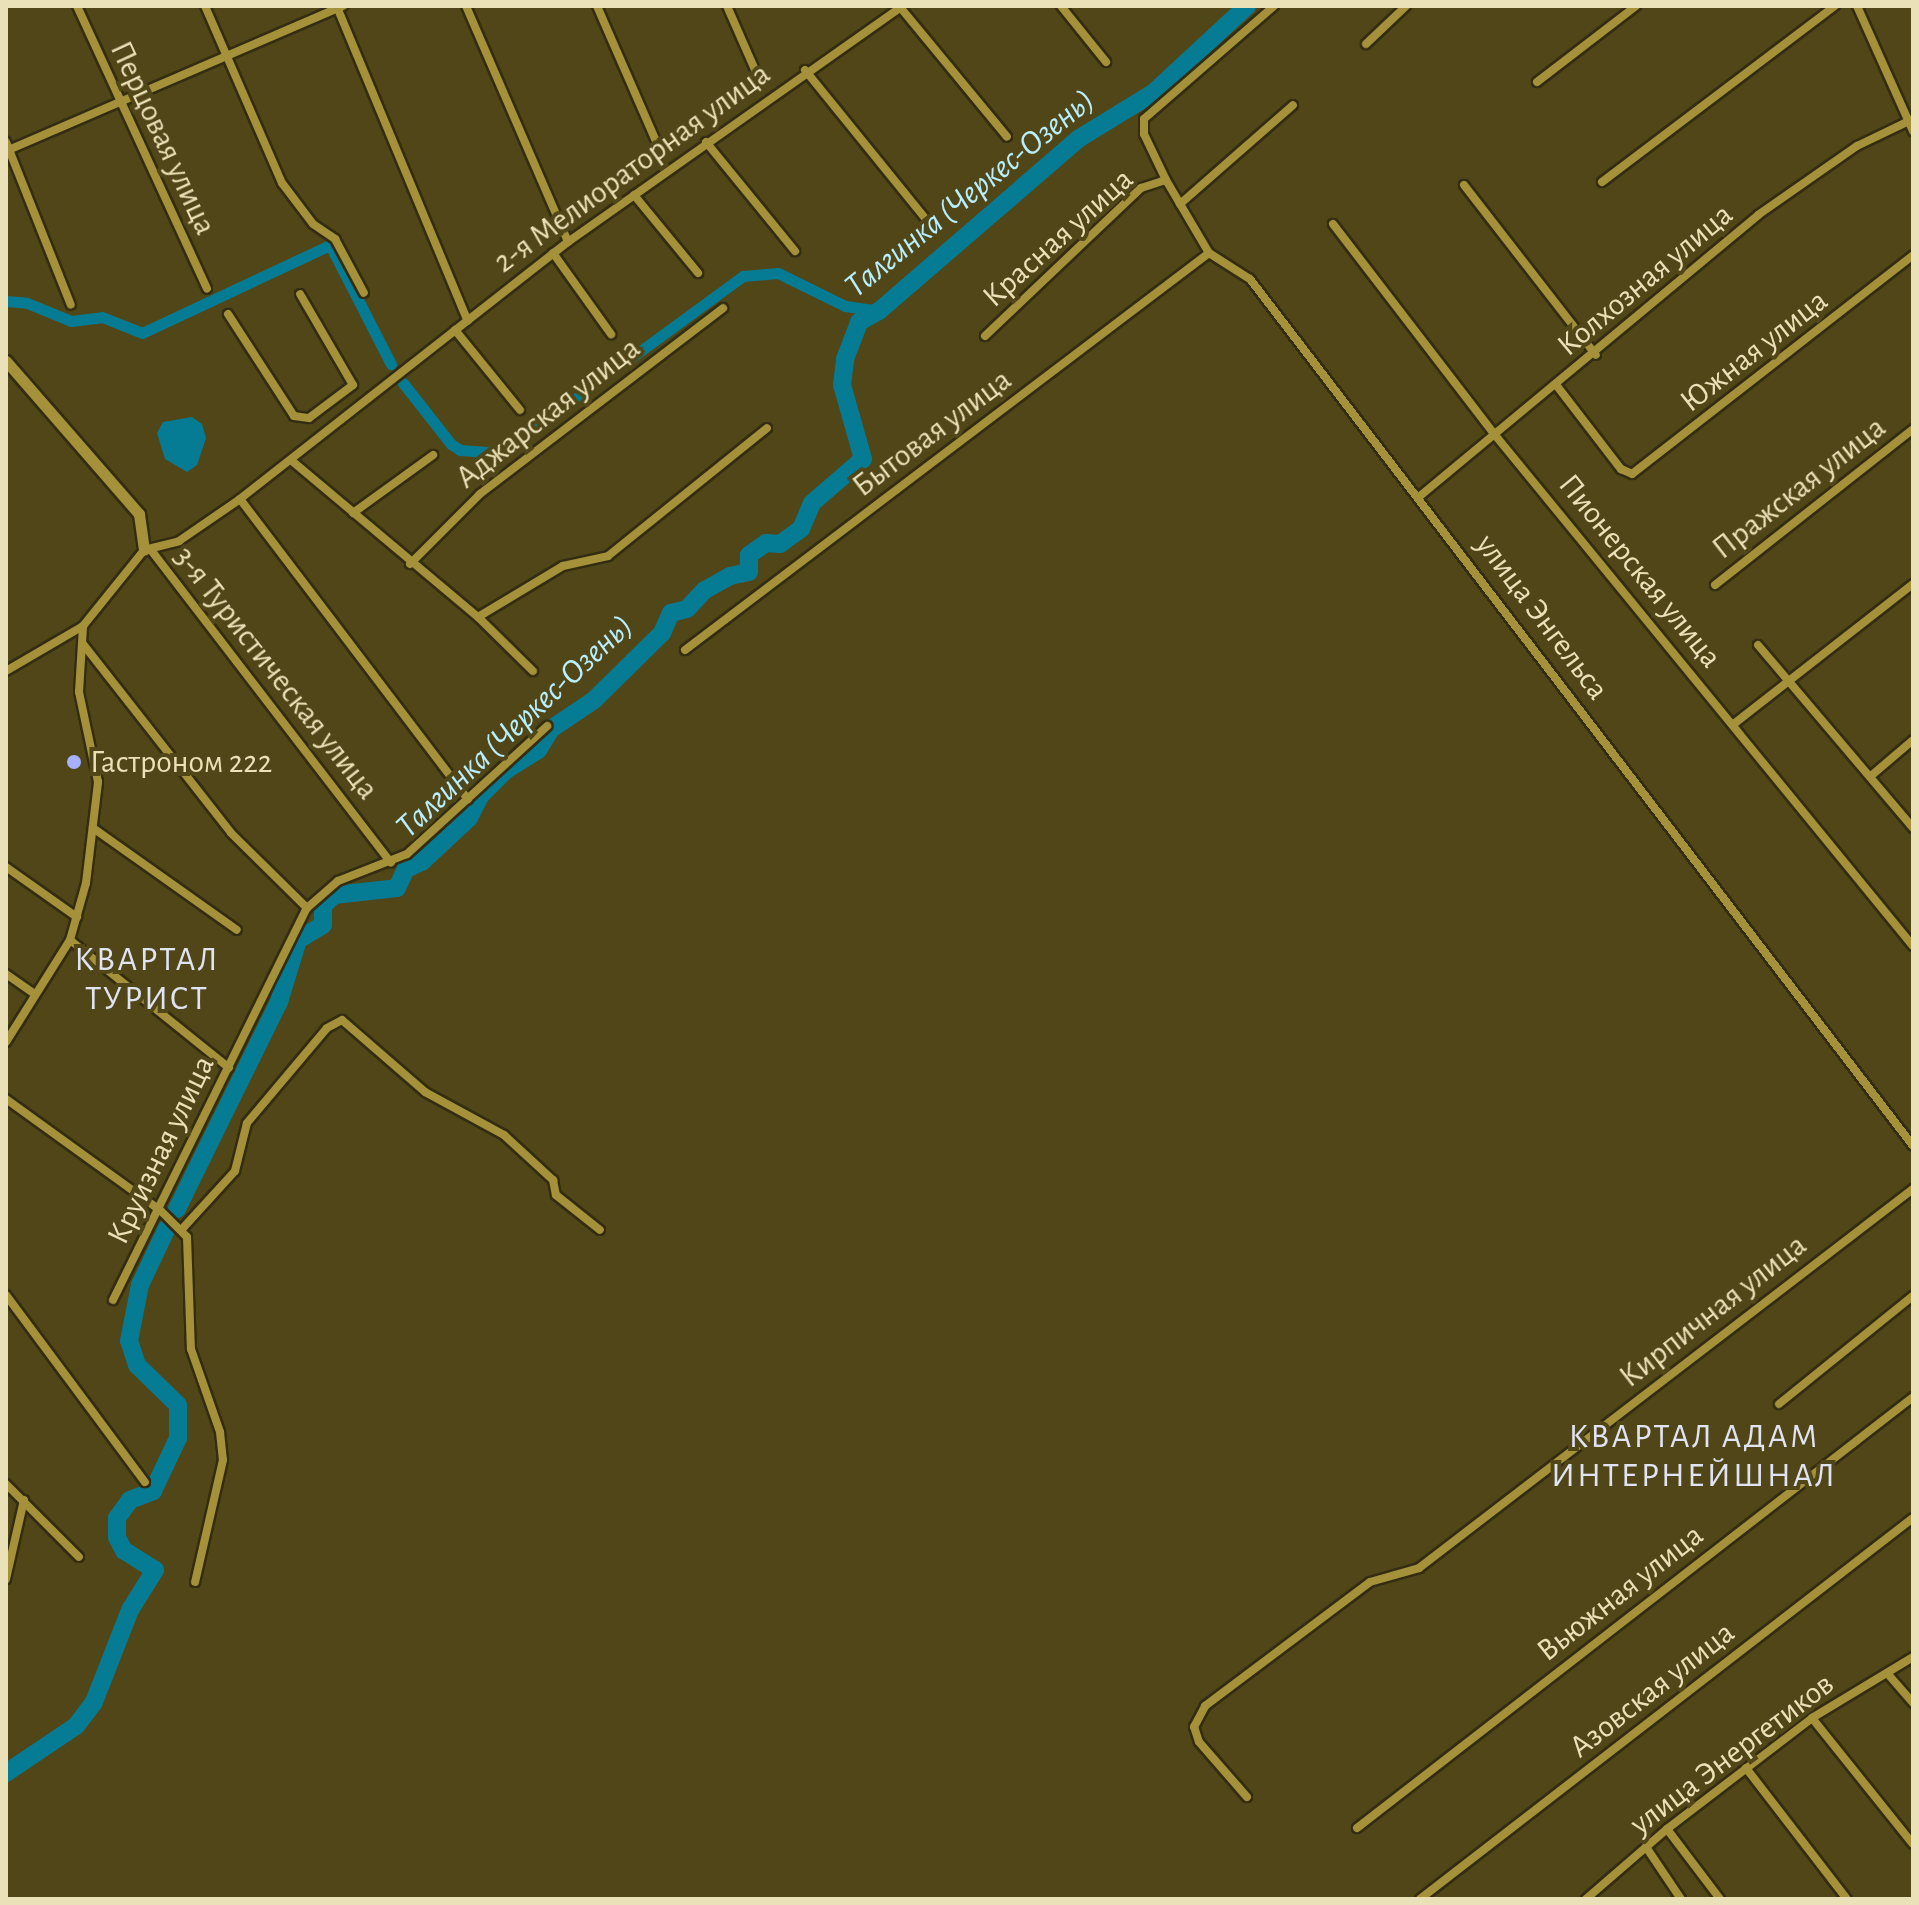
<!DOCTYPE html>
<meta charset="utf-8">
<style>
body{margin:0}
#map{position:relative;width:1919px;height:1905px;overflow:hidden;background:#514618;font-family:"Alegreya Sans",sans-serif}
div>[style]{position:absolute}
.water>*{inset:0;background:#057c93}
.canal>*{height:11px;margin:-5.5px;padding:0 5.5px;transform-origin:5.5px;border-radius:5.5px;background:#057c93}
.river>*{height:18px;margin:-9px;padding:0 9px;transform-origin:9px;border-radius:9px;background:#057c93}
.roads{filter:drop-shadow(2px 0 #332d11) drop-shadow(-2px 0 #332d11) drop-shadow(0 2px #332d11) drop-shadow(0 -2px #332d11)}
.street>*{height:8px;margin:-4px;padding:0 4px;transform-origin:4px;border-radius:4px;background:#a59139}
.secondary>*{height:11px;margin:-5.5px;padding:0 5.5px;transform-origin:5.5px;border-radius:5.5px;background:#a59139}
.dots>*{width:22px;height:22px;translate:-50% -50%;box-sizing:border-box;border:4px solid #514618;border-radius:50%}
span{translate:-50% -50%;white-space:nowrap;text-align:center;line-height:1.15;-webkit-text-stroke:8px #514618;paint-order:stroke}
.street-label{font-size:32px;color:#ebe1b8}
.poi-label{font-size:32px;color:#ebe1b8}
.left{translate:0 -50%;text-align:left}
.water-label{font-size:34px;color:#b7effe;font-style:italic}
.neighbourhood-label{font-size:34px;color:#e0e3f2;letter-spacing:2px}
.frame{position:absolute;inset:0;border:8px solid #ebe1b8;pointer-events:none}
</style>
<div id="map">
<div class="water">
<i style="clip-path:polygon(192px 417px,202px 424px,206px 438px,197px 465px,187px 472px,165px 459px,157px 433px,163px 422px)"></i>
</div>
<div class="canal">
<i style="left:6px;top:301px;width:21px;rotate:5deg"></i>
<i style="left:27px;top:303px;width:48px;rotate:22.2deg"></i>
<i style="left:71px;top:321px;width:31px;rotate:-7deg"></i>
<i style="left:102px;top:317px;width:43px;rotate:21.8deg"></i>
<i style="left:142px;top:333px;width:208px;rotate:-25.1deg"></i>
<i style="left:330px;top:245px;width:134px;rotate:62.9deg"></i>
<i style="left:403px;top:383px;width:78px;rotate:51.8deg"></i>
<i style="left:451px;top:444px;width:11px;rotate:34deg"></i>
<i style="left:460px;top:450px;width:41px;rotate:4.2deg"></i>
<i style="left:501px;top:453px;width:300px;rotate:-36.2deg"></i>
<i style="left:743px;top:276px;width:35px;rotate:-5deg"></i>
<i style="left:778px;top:273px;width:75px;rotate:26.2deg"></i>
<i style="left:845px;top:306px;width:34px;rotate:8deg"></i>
</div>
<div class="river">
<i style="left:177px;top:1209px;width:231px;rotate:-63.8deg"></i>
<i style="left:279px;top:1002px;width:65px;rotate:-73deg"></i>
<i style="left:298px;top:940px;width:29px;rotate:-31deg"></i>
<i style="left:323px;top:925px;width:19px;rotate:-90deg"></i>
<i style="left:323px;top:906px;width:16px;rotate:-45deg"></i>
<i style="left:334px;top:895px;width:63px;rotate:-6.3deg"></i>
<i style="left:397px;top:888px;width:21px;rotate:-65deg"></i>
<i style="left:406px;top:869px;width:19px;rotate:-25deg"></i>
<i style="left:423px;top:861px;width:63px;rotate:-43.1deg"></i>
<i style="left:469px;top:818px;width:25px;rotate:-63deg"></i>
<i style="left:480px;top:796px;width:37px;rotate:-45deg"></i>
<i style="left:506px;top:770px;width:38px;rotate:-32deg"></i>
<i style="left:538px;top:750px;width:25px;rotate:-58deg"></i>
<i style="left:551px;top:729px;width:52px;rotate:-34deg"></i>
<i style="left:594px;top:700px;width:95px;rotate:-44.6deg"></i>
<i style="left:662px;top:633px;width:22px;rotate:-66deg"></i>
<i style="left:671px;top:613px;width:16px;rotate:-14deg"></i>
<i style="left:687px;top:609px;width:26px;rotate:-47deg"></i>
<i style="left:705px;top:590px;width:29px;rotate:-29deg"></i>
<i style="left:730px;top:576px;width:19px;rotate:-12deg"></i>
<i style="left:749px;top:572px;width:17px;rotate:-90deg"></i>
<i style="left:749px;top:555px;width:21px;rotate:-35deg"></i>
<i style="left:766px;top:543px;width:14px;rotate:4deg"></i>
<i style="left:780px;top:544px;width:26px;rotate:-36deg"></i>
<i style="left:801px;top:529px;width:28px;rotate:-67deg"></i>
<i style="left:812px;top:503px;width:67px;rotate:-40.8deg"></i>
<i style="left:863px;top:459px;width:77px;rotate:-105.8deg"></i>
<i style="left:842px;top:385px;width:26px;rotate:-83deg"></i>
<i style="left:845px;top:359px;width:40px;rotate:-69deg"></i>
<i style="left:859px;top:322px;width:23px;rotate:-29deg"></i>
<i style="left:879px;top:311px;width:263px;rotate:-40.8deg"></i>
<i style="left:1078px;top:139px;width:88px;rotate:-31.5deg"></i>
<i style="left:1153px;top:93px;width:128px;rotate:-42.8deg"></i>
<i style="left:6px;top:1773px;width:84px;rotate:-33.9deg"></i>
<i style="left:76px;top:1726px;width:30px;rotate:-53deg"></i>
<i style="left:94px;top:1702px;width:99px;rotate:-68.6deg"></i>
<i style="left:130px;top:1610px;width:47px;rotate:-58deg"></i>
<i style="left:155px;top:1570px;width:36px;rotate:-148deg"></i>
<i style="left:124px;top:1551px;width:16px;rotate:-117deg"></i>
<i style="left:117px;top:1537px;width:19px;rotate:-90deg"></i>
<i style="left:117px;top:1518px;width:22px;rotate:-54deg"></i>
<i style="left:130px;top:1500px;width:25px;rotate:-21deg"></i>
<i style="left:153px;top:1491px;width:59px;rotate:-64.7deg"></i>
<i style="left:178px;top:1438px;width:33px;rotate:-90deg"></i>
<i style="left:178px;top:1405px;width:57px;rotate:-135.7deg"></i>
<i style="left:137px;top:1365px;width:25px;rotate:-108deg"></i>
<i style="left:129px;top:1341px;width:57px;rotate:-78.9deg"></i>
<i style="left:140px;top:1285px;width:63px;rotate:-64.7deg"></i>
</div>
<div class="roads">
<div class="street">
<i style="left:77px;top:6px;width:311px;rotate:65.3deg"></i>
<i style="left:205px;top:6px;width:193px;rotate:66.5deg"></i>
<i style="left:282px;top:183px;width:51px;rotate:52.9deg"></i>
<i style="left:313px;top:224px;width:27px;rotate:34deg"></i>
<i style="left:335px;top:239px;width:61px;rotate:61.8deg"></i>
<i style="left:466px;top:6px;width:257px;rotate:66.6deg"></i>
<i style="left:597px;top:6px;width:157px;rotate:66.4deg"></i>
<i style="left:727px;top:6px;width:82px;rotate:66.3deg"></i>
<i style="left:1061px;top:6px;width:72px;rotate:51.2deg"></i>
<i style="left:1274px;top:6px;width:172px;rotate:139deg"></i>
<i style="left:1144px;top:119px;width:15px;rotate:90deg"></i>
<i style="left:1144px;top:134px;width:51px;rotate:64.4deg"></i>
<i style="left:1166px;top:180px;width:85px;rotate:59.5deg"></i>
<i style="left:1209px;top:253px;width:49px;rotate:32.4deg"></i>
<i style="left:1250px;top:279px;width:1091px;rotate:52.59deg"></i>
<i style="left:1857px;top:6px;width:137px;rotate:65.9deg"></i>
<i style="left:337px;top:7px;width:340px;rotate:67.4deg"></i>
<i style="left:900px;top:7px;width:168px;rotate:50.5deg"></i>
<i style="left:1366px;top:44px;width:55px;rotate:-43.5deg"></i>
<i style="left:805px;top:70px;width:197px;rotate:51deg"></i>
<i style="left:1537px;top:82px;width:125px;rotate:-37.5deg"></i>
<i style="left:6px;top:142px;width:175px;rotate:68.3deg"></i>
<i style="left:706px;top:142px;width:141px;rotate:50.8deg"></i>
<i style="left:6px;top:151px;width:367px;rotate:-23.3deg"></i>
<i style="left:1602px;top:182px;width:292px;rotate:-37.1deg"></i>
<i style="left:1464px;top:185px;width:215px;rotate:52.2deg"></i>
<i style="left:634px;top:195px;width:101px;rotate:50.6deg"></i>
<i style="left:1180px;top:204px;width:150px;rotate:-41.2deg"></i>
<i style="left:1333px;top:224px;width:266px;rotate:52.5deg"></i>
<i style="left:1495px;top:435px;width:660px;rotate:50.72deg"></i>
<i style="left:553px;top:253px;width:100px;rotate:54.4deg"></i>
<i style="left:228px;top:314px;width:121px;rotate:57.1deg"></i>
<i style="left:294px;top:416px;width:15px;rotate:8deg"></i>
<i style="left:309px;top:418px;width:55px;rotate:-36.9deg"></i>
<i style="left:353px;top:385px;width:105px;rotate:-120.2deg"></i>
<i style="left:455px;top:330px;width:103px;rotate:50.9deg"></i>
<i style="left:985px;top:336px;width:215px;rotate:-43.5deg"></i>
<i style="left:1141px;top:188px;width:26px;rotate:-18deg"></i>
<i style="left:1557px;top:386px;width:105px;rotate:52.4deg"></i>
<i style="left:1621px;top:469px;width:12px;rotate:24deg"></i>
<i style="left:1632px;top:474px;width:356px;rotate:-37.9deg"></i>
<i style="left:292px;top:461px;width:243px;rotate:40deg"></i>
<i style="left:478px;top:617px;width:77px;rotate:44.5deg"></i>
<i style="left:1420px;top:496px;width:440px;rotate:-39.7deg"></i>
<i style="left:1758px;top:215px;width:121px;rotate:-34.9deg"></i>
<i style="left:1857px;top:146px;width:62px;rotate:-25.7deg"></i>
<i style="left:240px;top:499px;width:377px;rotate:52.8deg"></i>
<i style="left:353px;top:513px;width:99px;rotate:-35.9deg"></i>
<i style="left:151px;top:550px;width:394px;rotate:52.5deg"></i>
<i style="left:410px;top:564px;width:99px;rotate:-45deg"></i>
<i style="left:480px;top:494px;width:306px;rotate:-37.4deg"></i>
<i style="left:1715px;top:585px;width:252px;rotate:-38.2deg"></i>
<i style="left:478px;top:617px;width:99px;rotate:-31deg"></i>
<i style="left:563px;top:566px;width:46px;rotate:-12.5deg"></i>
<i style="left:608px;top:556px;width:204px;rotate:-38.8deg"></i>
<i style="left:83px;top:644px;width:240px;rotate:51.9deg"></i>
<i style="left:231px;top:833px;width:107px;rotate:44.6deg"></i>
<i style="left:1758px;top:645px;width:240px;rotate:49.7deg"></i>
<i style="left:685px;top:650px;width:657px;rotate:-37.15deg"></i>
<i style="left:6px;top:671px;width:89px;rotate:-30.3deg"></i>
<i style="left:1735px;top:723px;width:226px;rotate:-38deg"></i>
<i style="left:1872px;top:775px;width:54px;rotate:-40.5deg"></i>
<i style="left:93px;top:828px;width:176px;rotate:35.3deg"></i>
<i style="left:6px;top:867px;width:87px;rotate:35.2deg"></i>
<i style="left:70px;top:940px;width:204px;rotate:38.8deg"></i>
<i style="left:6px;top:974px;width:35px;rotate:35deg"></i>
<i style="left:6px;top:1042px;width:120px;rotate:-57.9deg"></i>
<i style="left:70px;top:940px;width:59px;rotate:-74.3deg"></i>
<i style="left:86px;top:883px;width:102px;rotate:-83.2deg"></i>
<i style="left:98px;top:782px;width:92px;rotate:-101.9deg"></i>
<i style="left:79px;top:692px;width:66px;rotate:-86.5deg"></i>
<i style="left:83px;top:626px;width:97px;rotate:-51.2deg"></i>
<i style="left:144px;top:550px;width:36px;rotate:-14deg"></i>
<i style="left:179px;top:541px;width:74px;rotate:-34.5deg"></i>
<i style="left:240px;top:499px;width:417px;rotate:-38.1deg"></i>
<i style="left:568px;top:242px;width:409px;rotate:-35.2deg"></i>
<i style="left:6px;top:1099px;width:190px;rotate:35.8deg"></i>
<i style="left:160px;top:1210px;width:38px;rotate:45deg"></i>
<i style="left:187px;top:1237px;width:112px;rotate:88deg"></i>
<i style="left:191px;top:1349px;width:88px;rotate:70.7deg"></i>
<i style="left:220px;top:1432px;width:28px;rotate:84deg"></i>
<i style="left:223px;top:1460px;width:125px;rotate:102.9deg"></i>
<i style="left:183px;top:1228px;width:77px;rotate:-47.6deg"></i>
<i style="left:235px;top:1171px;width:49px;rotate:-76deg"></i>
<i style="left:247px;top:1123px;width:124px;rotate:-49.9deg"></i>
<i style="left:327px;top:1028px;width:17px;rotate:-28deg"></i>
<i style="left:342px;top:1020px;width:110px;rotate:40.9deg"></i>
<i style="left:425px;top:1092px;width:90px;rotate:28.6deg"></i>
<i style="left:504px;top:1135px;width:67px;rotate:42.6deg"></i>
<i style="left:553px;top:1180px;width:15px;rotate:79deg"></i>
<i style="left:556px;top:1195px;width:56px;rotate:38.5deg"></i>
<i style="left:6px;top:1295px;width:233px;rotate:53.4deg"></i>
<i style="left:113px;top:1300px;width:437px;rotate:-63.7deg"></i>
<i style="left:307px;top:908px;width:41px;rotate:-41.1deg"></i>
<i style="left:338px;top:881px;width:74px;rotate:-21.4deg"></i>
<i style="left:407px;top:854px;width:190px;rotate:-42.4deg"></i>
<i style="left:1779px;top:1404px;width:172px;rotate:-38.9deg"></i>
<i style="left:6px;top:1484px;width:103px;rotate:45deg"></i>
<i style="left:6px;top:1579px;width:81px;rotate:-77.2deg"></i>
<i style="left:1887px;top:1673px;width:40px;rotate:49deg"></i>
<i style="left:1812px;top:1718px;width:161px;rotate:51.3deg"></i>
<i style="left:1746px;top:1768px;width:165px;rotate:52.4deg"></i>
<i style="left:1247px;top:1797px;width:73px;rotate:-131.1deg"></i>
<i style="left:1199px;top:1742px;width:16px;rotate:-108deg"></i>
<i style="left:1194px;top:1727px;width:24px;rotate:-62deg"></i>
<i style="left:1205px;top:1706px;width:206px;rotate:-36.9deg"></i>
<i style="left:1370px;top:1582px;width:51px;rotate:-15.9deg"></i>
<i style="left:1419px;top:1568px;width:623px;rotate:-37.5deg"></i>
<i style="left:1357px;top:1828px;width:703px;rotate:-37.78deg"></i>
<i style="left:1667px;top:1829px;width:88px;rotate:52.9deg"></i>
<i style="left:1646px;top:1847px;width:63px;rotate:56.1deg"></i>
<i style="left:1420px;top:1899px;width:623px;rotate:-37.7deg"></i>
<i style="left:1586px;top:1899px;width:107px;rotate:-40.8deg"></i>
<i style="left:1667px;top:1829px;width:183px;rotate:-37.4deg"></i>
<i style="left:1812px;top:1718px;width:118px;rotate:-31.1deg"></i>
</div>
<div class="secondary">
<i style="left:6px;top:361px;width:203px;rotate:49deg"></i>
<i style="left:139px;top:514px;width:36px;rotate:82deg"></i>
</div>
</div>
<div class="dots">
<i style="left:74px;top:762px;background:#a5b1fc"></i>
</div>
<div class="street-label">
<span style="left:163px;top:138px;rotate:65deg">Перцовая улица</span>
<span style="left:632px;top:168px;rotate:-36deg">2-я Мелиораторная улица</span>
<span style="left:1058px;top:238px;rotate:-42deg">Красная улица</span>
<span style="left:1645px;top:280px;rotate:-40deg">Колхозная улица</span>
<span style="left:1754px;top:351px;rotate:-38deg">Южная улица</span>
<span style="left:548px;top:413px;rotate:-38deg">Аджарская улица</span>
<span style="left:932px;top:433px;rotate:-37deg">Бытовая улица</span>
<span style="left:1799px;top:488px;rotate:-38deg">Пражская улица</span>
<span style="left:1640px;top:571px;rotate:51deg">Пионерская улица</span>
<span style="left:1542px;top:617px;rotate:53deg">улица Энгельса</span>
<span style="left:276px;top:673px;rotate:52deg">3-я Туристическая улица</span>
<span style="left:161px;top:1150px;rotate:-64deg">Круизная улица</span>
<span style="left:1713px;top:1311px;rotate:-38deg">Кирпичная улица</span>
<span style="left:1620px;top:1593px;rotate:-38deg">Вьюжная улица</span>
<span style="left:1652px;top:1690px;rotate:-38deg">Азовская улица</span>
<span style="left:1732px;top:1754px;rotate:-37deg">улица Энергетиков</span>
</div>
<div class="poi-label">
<span class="left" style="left:90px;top:762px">Гастроном 222</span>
</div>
<div class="water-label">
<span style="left:970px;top:194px;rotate:-39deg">Талгинка (Черкес-Озень)</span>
<span style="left:515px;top:727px;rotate:-43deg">Талгинка (Черкес-Озень)</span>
</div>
<div class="neighbourhood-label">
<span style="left:147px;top:980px">КВАРТАЛ<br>ТУРИСТ</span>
<span style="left:1694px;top:1457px">КВАРТАЛ АДАМ<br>ИНТЕРНЕЙШНАЛ</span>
</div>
<div class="frame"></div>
</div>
